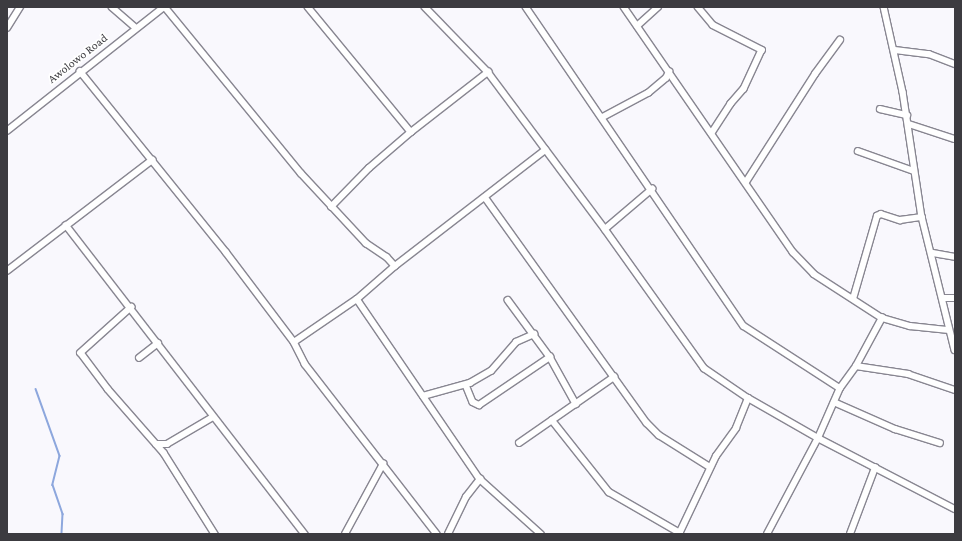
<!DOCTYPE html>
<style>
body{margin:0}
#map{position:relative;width:962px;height:541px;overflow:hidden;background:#f9f8fd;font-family:"Crimson Pro",serif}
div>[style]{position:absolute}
.stream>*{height:1.5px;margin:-0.75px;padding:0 0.75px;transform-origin:0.75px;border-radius:0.75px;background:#8da7dd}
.roads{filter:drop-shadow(1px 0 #888691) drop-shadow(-1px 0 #888691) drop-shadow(0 1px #888691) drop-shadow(0 -1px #888691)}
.street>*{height:5.5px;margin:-2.75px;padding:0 2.75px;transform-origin:2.75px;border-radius:2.75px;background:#fff}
span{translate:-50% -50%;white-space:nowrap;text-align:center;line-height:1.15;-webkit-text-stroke:3.5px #fff;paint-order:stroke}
.street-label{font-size:12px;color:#3c3b40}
.frame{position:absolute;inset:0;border:8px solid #3c3b40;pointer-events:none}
</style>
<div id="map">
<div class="stream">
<i style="left:36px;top:389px;width:71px;rotate:70.3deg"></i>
<i style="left:60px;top:456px;width:30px;rotate:104deg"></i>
<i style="left:53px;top:485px;width:31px;rotate:71deg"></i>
<i style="left:63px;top:514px;width:20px;rotate:93deg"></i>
</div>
<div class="roads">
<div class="street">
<i style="left:112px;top:7px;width:32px;rotate:41deg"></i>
<i style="left:165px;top:7px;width:215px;rotate:50.7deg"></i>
<i style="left:301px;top:173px;width:96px;rotate:47.1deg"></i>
<i style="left:366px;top:243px;width:25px;rotate:34deg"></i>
<i style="left:387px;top:257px;width:12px;rotate:48deg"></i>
<i style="left:308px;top:7px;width:162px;rotate:50.5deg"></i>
<i style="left:425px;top:7px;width:91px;rotate:45.9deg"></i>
<i style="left:488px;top:72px;width:196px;rotate:53.3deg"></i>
<i style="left:605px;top:229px;width:171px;rotate:54.5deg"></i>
<i style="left:704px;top:368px;width:53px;rotate:34.3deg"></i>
<i style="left:748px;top:398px;width:81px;rotate:29.7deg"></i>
<i style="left:818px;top:438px;width:154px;rotate:27.4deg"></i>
<i style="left:526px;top:7px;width:386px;rotate:55.7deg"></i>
<i style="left:744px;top:326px;width:114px;rotate:32.9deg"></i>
<i style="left:624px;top:7px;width:298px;rotate:55.4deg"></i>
<i style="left:793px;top:252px;width:30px;rotate:46deg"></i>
<i style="left:814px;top:274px;width:81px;rotate:32.9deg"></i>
<i style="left:882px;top:318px;width:29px;rotate:16deg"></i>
<i style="left:910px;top:326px;width:39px;rotate:6deg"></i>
<i style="left:698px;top:7px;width:23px;rotate:50deg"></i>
<i style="left:713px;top:25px;width:55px;rotate:27deg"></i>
<i style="left:762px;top:50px;width:43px;rotate:114.8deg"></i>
<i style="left:744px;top:89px;width:20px;rotate:131deg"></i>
<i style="left:731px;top:104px;width:35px;rotate:123deg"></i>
<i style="left:884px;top:7px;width:87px;rotate:77.4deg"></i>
<i style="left:903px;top:92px;width:126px;rotate:81.4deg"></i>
<i style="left:922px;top:217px;width:137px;rotate:76.1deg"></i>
<i style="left:637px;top:26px;width:28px;rotate:-42deg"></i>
<i style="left:7px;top:28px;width:25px;rotate:-58deg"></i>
<i style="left:895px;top:50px;width:34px;rotate:7deg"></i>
<i style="left:929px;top:54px;width:28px;rotate:21deg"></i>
<i style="left:80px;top:71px;width:233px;rotate:51.1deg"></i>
<i style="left:226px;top:252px;width:113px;rotate:52.9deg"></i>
<i style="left:294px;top:342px;width:25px;rotate:63deg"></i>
<i style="left:305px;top:364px;width:215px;rotate:52.2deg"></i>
<i style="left:880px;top:109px;width:28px;rotate:13deg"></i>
<i style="left:603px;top:117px;width:51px;rotate:-28.1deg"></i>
<i style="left:648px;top:93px;width:23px;rotate:-40deg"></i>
<i style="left:666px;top:78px;width:7px;rotate:-63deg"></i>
<i style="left:909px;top:124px;width:48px;rotate:18.1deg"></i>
<i style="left:7px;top:131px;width:200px;rotate:-38.3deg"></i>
<i style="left:858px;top:151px;width:59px;rotate:19.7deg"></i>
<i style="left:746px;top:182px;width:128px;rotate:-57.4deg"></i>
<i style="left:815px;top:74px;width:42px;rotate:-53.7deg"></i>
<i style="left:485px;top:197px;width:278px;rotate:54.4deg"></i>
<i style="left:647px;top:423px;width:17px;rotate:45deg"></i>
<i style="left:659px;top:435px;width:60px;rotate:32.1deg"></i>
<i style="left:331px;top:207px;width:54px;rotate:-45.7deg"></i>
<i style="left:369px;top:168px;width:55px;rotate:-40.6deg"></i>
<i style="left:411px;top:132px;width:98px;rotate:-37.9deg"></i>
<i style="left:66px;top:225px;width:391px;rotate:52.3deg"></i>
<i style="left:605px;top:229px;width:62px;rotate:-40.4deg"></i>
<i style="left:933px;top:253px;width:22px;rotate:10deg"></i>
<i style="left:7px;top:271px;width:183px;rotate:-37.4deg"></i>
<i style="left:944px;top:298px;width:11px"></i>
<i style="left:357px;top:299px;width:218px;rotate:55.7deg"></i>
<i style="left:480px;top:479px;width:82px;rotate:42deg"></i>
<i style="left:853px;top:299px;width:86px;rotate:-73.9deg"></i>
<i style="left:877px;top:216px;width:4px;rotate:-27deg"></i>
<i style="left:881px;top:214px;width:20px;rotate:18deg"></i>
<i style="left:900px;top:220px;width:22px;rotate:-8deg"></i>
<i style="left:508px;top:300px;width:71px;rotate:53.6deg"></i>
<i style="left:550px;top:357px;width:54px;rotate:61deg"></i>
<i style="left:132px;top:307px;width:69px;rotate:138deg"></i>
<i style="left:81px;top:353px;width:45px;rotate:53.1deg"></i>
<i style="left:108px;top:389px;width:85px;rotate:48.8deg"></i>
<i style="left:164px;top:453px;width:96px;rotate:57.8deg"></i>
<i style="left:294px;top:342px;width:76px;rotate:-34.3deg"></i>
<i style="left:357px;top:299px;width:50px;rotate:-41deg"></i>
<i style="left:395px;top:266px;width:190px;rotate:-37.7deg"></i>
<i style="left:139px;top:358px;width:24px;rotate:-38deg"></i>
<i style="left:856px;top:366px;width:53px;rotate:8.7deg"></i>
<i style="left:908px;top:374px;width:50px;rotate:18.8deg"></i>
<i style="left:466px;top:385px;width:18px;rotate:68deg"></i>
<i style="left:473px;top:402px;width:7px;rotate:27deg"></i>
<i style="left:479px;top:405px;width:86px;rotate:-34.1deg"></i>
<i style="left:423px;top:396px;width:49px;rotate:-15.5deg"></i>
<i style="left:470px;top:383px;width:24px;rotate:-30deg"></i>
<i style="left:491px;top:371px;width:38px;rotate:-49deg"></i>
<i style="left:516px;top:342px;width:20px;rotate:-24deg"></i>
<i style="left:834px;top:402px;width:67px;rotate:23.9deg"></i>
<i style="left:895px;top:429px;width:47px;rotate:17.3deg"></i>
<i style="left:552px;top:420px;width:92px;rotate:51.6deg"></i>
<i style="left:609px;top:492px;width:82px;rotate:30deg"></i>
<i style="left:519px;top:443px;width:116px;rotate:-34.8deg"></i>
<i style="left:156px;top:444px;width:11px"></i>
<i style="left:167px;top:444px;width:53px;rotate:-30.4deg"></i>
<i style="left:345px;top:534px;width:80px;rotate:-61.5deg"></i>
<i style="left:448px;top:534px;width:41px;rotate:-64.1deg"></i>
<i style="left:466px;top:497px;width:23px;rotate:-52deg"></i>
<i style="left:679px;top:534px;width:86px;rotate:-64.6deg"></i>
<i style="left:716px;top:456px;width:34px;rotate:-54deg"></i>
<i style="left:736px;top:428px;width:32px;rotate:-68deg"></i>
<i style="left:767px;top:534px;width:109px;rotate:-62deg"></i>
<i style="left:818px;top:438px;width:55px;rotate:-66.3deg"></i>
<i style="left:840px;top:388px;width:27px;rotate:-54deg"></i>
<i style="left:856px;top:366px;width:55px;rotate:-61.6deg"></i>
<i style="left:850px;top:534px;width:71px;rotate:-69.3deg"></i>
</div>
</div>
<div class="street-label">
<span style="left:78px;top:59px;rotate:-38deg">Awolowo Road</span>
</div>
<div class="frame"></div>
</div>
